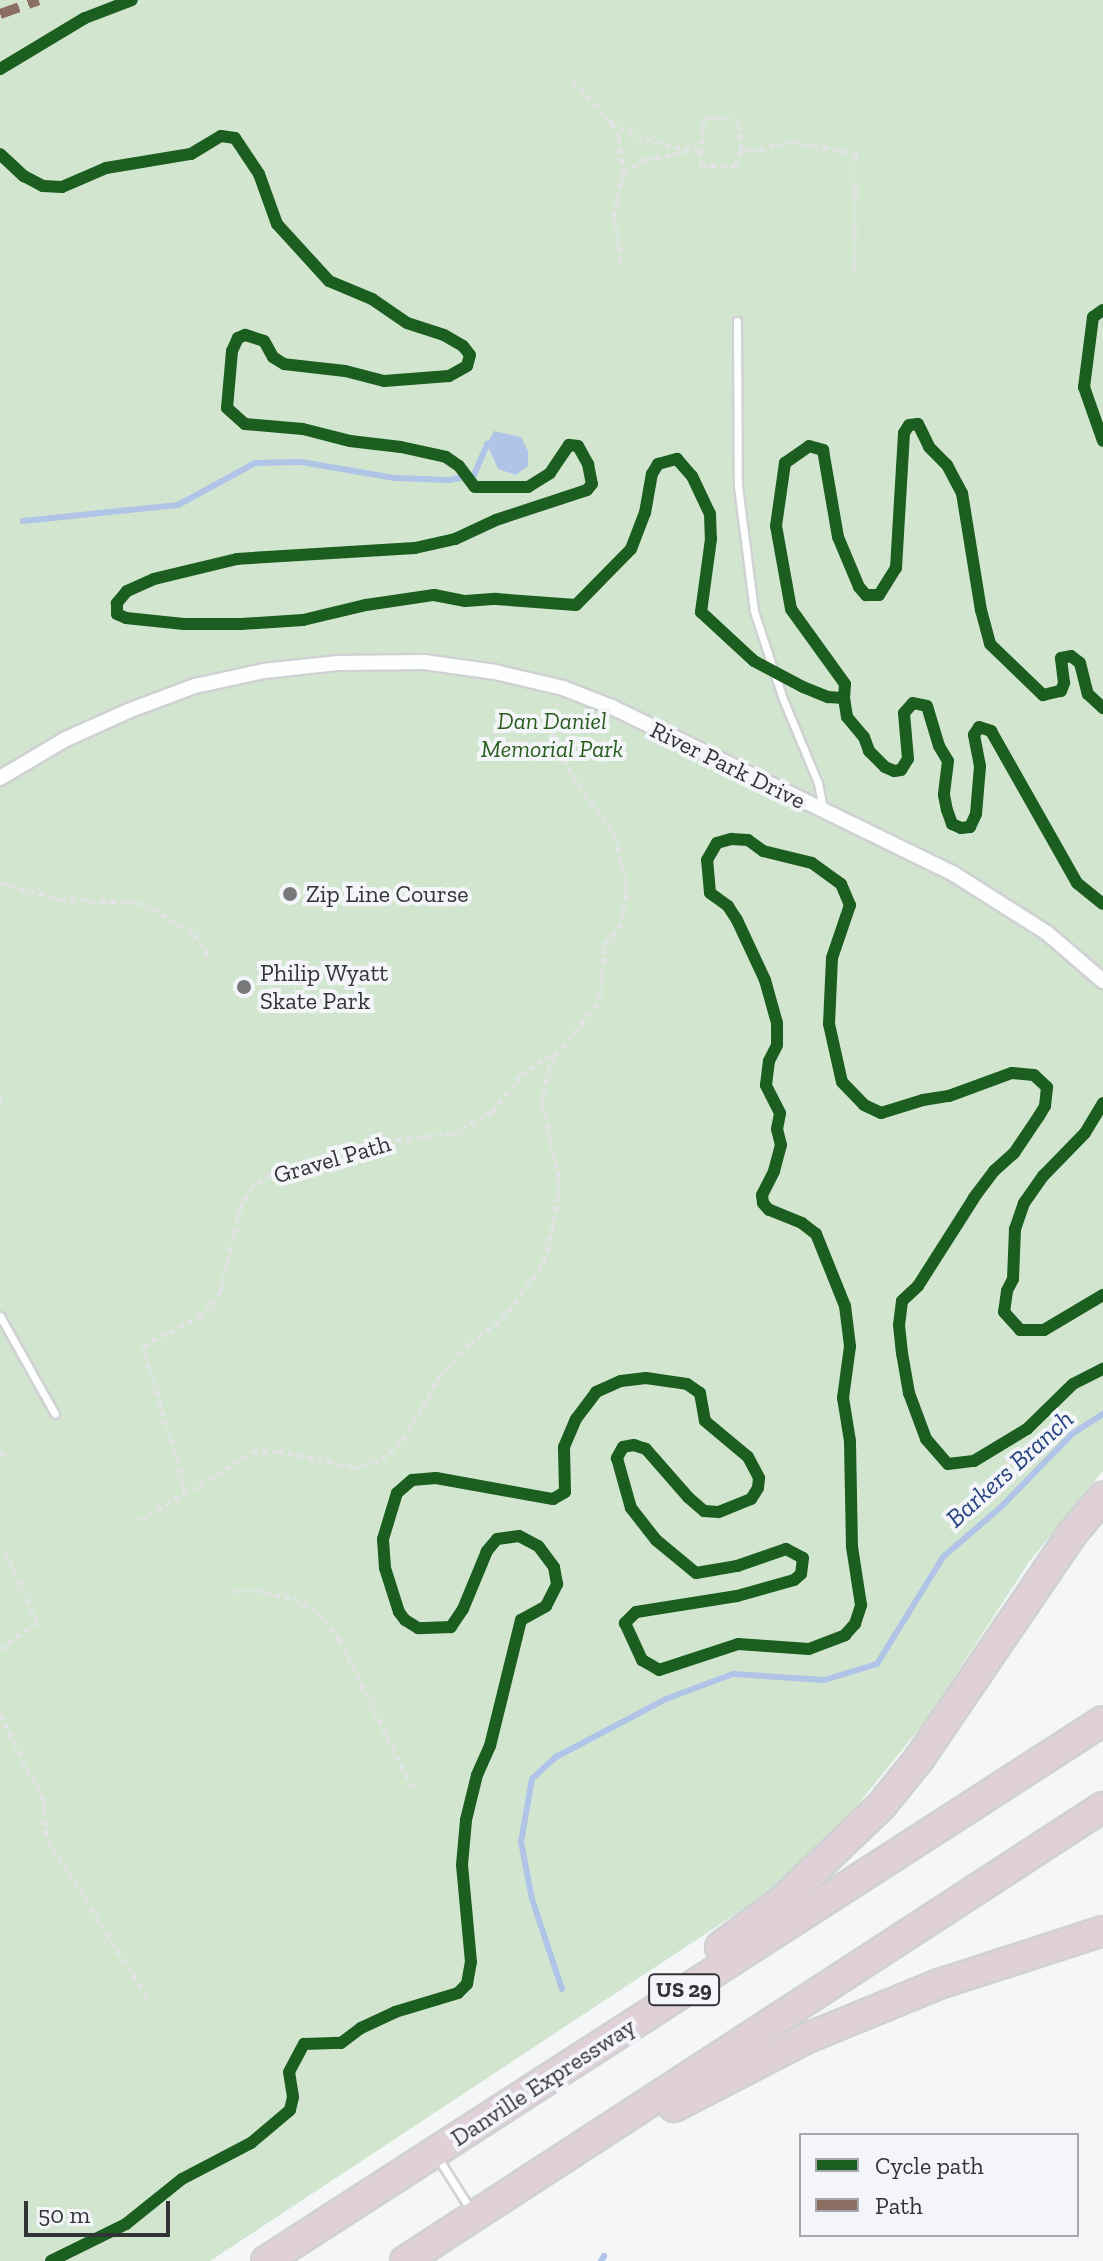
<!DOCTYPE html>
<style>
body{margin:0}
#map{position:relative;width:1103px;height:2261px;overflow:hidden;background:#f4f6f8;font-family:"Zilla Slab",serif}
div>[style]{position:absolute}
.green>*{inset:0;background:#d2e6cf}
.water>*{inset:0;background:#b0c4e8}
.stream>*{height:6px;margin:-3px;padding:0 3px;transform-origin:3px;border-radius:3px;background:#b0c4e8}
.path>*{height:4px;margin-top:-2px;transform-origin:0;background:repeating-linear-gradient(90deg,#e1e2e2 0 6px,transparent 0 10px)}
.roads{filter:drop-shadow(2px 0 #d0d1d3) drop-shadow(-2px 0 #d0d1d3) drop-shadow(0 2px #d0d1d3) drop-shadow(0 -2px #d0d1d3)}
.lane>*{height:7px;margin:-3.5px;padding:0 3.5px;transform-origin:3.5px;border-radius:3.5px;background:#fdfefe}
.street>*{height:14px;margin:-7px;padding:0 7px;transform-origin:7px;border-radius:7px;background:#fdfefe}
.highway>*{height:28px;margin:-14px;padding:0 14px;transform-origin:14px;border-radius:14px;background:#e0d1d8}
.quiet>*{height:10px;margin-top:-5px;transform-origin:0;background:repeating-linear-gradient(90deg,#8d6e63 0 20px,transparent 0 30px)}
.cycleway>*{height:12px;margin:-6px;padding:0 6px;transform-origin:6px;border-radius:6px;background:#1b5e20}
.dots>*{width:22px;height:22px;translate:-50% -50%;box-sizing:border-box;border:4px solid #f3f5f9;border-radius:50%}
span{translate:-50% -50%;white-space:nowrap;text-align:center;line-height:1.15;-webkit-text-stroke:8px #f3f5f9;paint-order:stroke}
.shield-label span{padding:2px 6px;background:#f3f5f9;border:2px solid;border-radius:6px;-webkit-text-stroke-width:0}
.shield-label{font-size:22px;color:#333436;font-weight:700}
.park-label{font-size:24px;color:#2a5d1d;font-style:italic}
.street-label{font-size:24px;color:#333436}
.poi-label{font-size:24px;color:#333436}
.left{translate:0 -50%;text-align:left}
.water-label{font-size:26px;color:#264380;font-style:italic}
.legend{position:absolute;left:799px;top:2133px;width:280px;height:104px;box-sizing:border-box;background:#f3f5f9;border:2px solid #a6a8ab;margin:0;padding:10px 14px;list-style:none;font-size:24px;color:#333436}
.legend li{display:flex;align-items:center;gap:16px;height:40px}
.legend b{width:40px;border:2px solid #a6a8ab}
.scale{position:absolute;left:24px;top:2201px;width:146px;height:36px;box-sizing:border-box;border:4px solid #333436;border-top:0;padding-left:10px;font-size:24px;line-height:28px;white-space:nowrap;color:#333436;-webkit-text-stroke:6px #f3f5f9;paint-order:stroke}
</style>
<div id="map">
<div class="green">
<i style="clip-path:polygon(0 0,1103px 0,1103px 1471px,1029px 1562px,927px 1719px,847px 1818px,769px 1892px,210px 2261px,0 2261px)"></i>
</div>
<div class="water">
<i style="clip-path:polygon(494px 431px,521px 437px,528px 451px,528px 466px,516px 475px,498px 469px,487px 444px)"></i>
</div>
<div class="stream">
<i style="left:23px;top:521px;width:156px;rotate:-5.9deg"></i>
<i style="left:178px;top:505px;width:88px;rotate:-28.6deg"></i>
<i style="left:255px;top:463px;width:46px;rotate:-1.2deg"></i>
<i style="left:301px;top:462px;width:95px;rotate:9.7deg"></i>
<i style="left:395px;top:478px;width:54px;rotate:2.1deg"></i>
<i style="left:449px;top:480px;width:25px;rotate:-11deg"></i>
<i style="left:474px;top:475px;width:34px;rotate:-67deg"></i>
<i style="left:562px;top:1989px;width:95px;rotate:-108.4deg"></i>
<i style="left:532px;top:1899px;width:58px;rotate:-100.9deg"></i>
<i style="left:521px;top:1842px;width:64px;rotate:-80.1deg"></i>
<i style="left:532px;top:1779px;width:33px;rotate:-43deg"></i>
<i style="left:556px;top:1757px;width:124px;rotate:-27.8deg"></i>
<i style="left:666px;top:1699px;width:72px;rotate:-20.5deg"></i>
<i style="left:733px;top:1674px;width:91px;rotate:3.8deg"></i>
<i style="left:824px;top:1680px;width:55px;rotate:-16.8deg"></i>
<i style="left:877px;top:1664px;width:126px;rotate:-58.3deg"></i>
<i style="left:943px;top:1557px;width:78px;rotate:-40.8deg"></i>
<i style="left:1002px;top:1506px;width:100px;rotate:-45.8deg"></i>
<i style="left:1072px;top:1434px;width:37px;rotate:-33deg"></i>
<i style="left:601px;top:2261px;width:6px;rotate:-59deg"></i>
</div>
<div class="path">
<i style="left:573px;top:81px;width:55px;rotate:47.9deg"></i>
<i style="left:610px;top:122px;width:20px;rotate:30deg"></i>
<i style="left:627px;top:132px;width:40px;rotate:20.2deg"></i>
<i style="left:665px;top:146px;width:36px;rotate:8deg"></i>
<i style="left:701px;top:151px;width:15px;rotate:94deg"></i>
<i style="left:700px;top:166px;width:35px"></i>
<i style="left:735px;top:166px;width:17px;rotate:-69deg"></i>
<i style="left:741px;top:150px;width:30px;rotate:-94deg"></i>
<i style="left:739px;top:120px;width:35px;rotate:-178deg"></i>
<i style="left:704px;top:119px;width:32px;rotate:95deg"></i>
<i style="left:611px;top:124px;width:16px;rotate:60deg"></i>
<i style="left:619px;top:138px;width:35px;rotate:83deg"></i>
<i style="left:623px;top:173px;width:45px;rotate:101.6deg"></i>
<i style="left:614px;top:217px;width:47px;rotate:81.3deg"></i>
<i style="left:741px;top:150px;width:9px;rotate:13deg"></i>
<i style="left:750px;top:152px;width:44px;rotate:-13.1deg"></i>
<i style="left:793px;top:142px;width:64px;rotate:10.8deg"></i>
<i style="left:856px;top:154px;width:119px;rotate:90.5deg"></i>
<i style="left:623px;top:173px;width:26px;rotate:-31deg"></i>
<i style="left:645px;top:160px;width:44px;rotate:-10.5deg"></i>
<i style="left:0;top:883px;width:62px;rotate:15.8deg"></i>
<i style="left:60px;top:900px;width:75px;rotate:2.3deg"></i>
<i style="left:135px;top:903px;width:19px;rotate:18deg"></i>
<i style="left:153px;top:909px;width:48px;rotate:31.4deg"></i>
<i style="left:194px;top:934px;width:20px;rotate:53deg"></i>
<i style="left:206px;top:950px;width:11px;rotate:80deg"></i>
<i style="left:0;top:1086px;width:18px;rotate:90deg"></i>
<i style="left:0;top:1453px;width:6px;rotate:18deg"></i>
<i style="left:186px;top:1493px;width:153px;rotate:-106.3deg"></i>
<i style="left:143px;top:1346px;width:62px;rotate:-27deg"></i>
<i style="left:198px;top:1318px;width:18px;rotate:-41deg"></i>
<i style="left:212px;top:1306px;width:16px;rotate:-60deg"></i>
<i style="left:220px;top:1292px;width:85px;rotate:-76.5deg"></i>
<i style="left:240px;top:1209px;width:22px;rotate:-63deg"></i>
<i style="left:250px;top:1189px;width:21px;rotate:-35deg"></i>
<i style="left:267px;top:1177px;width:32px;rotate:-24deg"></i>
<i style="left:296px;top:1164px;width:42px;rotate:-6.8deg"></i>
<i style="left:338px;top:1159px;width:61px;rotate:-18.1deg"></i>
<i style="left:396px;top:1140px;width:56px;rotate:-6.1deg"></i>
<i style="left:452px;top:1134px;width:46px;rotate:-28.8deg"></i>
<i style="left:492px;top:1112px;width:48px;rotate:-51deg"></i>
<i style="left:522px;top:1075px;width:27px;rotate:-36deg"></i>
<i style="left:544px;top:1059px;width:11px;rotate:-15deg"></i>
<i style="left:140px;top:1521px;width:131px;rotate:-31.3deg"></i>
<i style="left:252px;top:1453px;width:26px;rotate:-4deg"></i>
<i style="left:278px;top:1451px;width:78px;rotate:12.6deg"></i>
<i style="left:354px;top:1468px;width:29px;rotate:-16deg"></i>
<i style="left:382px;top:1460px;width:28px;rotate:-42deg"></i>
<i style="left:403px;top:1441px;width:73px;rotate:-60.3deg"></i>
<i style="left:439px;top:1378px;width:46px;rotate:-47.6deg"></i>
<i style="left:470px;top:1344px;width:40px;rotate:-37deg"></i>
<i style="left:502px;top:1320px;width:61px;rotate:-52.9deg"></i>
<i style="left:539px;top:1271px;width:22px;rotate:-66deg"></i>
<i style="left:548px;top:1251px;width:56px;rotate:-78.7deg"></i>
<i style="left:559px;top:1196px;width:18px;rotate:-90deg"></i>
<i style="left:559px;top:1178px;width:76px;rotate:-102.9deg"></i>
<i style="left:542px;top:1104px;width:34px;rotate:-80deg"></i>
<i style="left:548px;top:1071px;width:17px;rotate:-65deg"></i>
<i style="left:555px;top:1056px;width:61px;rotate:-50.3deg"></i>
<i style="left:594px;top:1009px;width:16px;rotate:-68deg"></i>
<i style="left:600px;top:994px;width:49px;rotate:-84.2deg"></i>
<i style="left:605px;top:945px;width:21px;rotate:-49deg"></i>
<i style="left:619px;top:929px;width:39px;rotate:-78deg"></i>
<i style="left:627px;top:891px;width:53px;rotate:-101.9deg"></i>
<i style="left:616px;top:839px;width:92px;rotate:-123.9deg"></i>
<i style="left:565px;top:763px;width:26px;rotate:-115deg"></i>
<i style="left:554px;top:739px;width:14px;rotate:-102deg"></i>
<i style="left:551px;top:725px;width:22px;rotate:-72deg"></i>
<i style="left:235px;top:1592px;width:20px;rotate:-3deg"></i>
<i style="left:255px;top:1591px;width:40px;rotate:12deg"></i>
<i style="left:294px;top:1599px;width:27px;rotate:28deg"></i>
<i style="left:318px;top:1612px;width:34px;rotate:52deg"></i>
<i style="left:339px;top:1639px;width:168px;rotate:63.9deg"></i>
<i style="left:0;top:1650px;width:46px;rotate:-37.1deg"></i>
<i style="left:37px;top:1622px;width:82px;rotate:-114.4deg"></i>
<i style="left:0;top:1715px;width:95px;rotate:63.2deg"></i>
<i style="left:43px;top:1800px;width:40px;rotate:84.3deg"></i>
<i style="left:47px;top:1840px;width:188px;rotate:57.6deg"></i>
</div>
<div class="roads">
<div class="lane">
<i style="left:737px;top:321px;width:165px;rotate:89.7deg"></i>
<i style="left:738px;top:486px;width:126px;rotate:82.7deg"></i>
<i style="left:754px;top:611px;width:93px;rotate:71.8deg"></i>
<i style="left:783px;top:699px;width:91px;rotate:67.4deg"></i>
<i style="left:818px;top:783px;width:26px;rotate:79deg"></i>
<i style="left:0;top:1316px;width:112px;rotate:60.7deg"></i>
<i style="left:438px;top:2158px;width:64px;rotate:57.8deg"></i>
</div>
<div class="street">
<i style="left:0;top:778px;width:77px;rotate:-30.6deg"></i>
<i style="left:66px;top:739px;width:68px;rotate:-24.3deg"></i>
<i style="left:128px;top:711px;width:72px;rotate:-20.5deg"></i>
<i style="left:195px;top:686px;width:71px;rotate:-12.3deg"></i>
<i style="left:264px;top:671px;width:74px;rotate:-6.2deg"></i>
<i style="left:338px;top:663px;width:86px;rotate:-0.7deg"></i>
<i style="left:424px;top:662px;width:72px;rotate:8deg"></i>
<i style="left:495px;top:672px;width:70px;rotate:13.2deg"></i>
<i style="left:563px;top:688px;width:53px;rotate:21.2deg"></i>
<i style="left:612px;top:707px;width:381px;rotate:26deg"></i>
<i style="left:954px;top:874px;width:110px;rotate:32.4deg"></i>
<i style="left:1047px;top:933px;width:74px;rotate:40.6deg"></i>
</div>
<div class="highway">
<i style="left:720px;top:1947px;width:77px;rotate:-36.6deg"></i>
<i style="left:782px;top:1901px;width:137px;rotate:-43.8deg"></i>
<i style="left:881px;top:1806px;width:60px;rotate:-51deg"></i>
<i style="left:919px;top:1759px;width:271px;rotate:-55.8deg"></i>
<i style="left:1071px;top:1535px;width:50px;rotate:-49.9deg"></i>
<i style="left:674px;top:2107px;width:148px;rotate:-27.4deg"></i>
<i style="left:805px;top:2039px;width:145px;rotate:-22.3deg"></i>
<i style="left:939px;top:1984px;width:172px;rotate:-17.9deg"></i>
<i style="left:266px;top:2261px;width:996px;rotate:-32.83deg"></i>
<i style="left:405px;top:2261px;width:833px;rotate:-33.04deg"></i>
</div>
</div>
<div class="quiet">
<i style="left:0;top:14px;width:41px;rotate:-19.7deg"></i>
</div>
<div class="cycleway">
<i style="left:0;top:69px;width:99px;rotate:-31deg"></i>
<i style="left:85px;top:18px;width:50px;rotate:-21deg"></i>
<i style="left:0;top:154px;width:33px;rotate:43deg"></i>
<i style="left:24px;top:176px;width:21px;rotate:28deg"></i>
<i style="left:43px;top:186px;width:19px;rotate:3deg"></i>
<i style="left:62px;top:187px;width:48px;rotate:-23.4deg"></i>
<i style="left:106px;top:168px;width:86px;rotate:-9.4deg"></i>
<i style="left:191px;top:154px;width:35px;rotate:-31deg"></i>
<i style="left:221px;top:136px;width:14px;rotate:8deg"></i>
<i style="left:235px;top:138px;width:43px;rotate:56.3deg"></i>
<i style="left:259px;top:174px;width:53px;rotate:70.2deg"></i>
<i style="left:277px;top:224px;width:77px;rotate:47.6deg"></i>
<i style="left:329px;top:281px;width:47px;rotate:22.7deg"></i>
<i style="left:372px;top:299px;width:42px;rotate:34.4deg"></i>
<i style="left:407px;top:323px;width:39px;rotate:18deg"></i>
<i style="left:444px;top:335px;width:22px;rotate:30deg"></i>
<i style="left:463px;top:346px;width:11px;rotate:52deg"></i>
<i style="left:470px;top:355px;width:11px;rotate:105deg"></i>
<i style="left:467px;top:366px;width:21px;rotate:151deg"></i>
<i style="left:449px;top:376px;width:65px;rotate:175.6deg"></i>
<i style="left:384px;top:381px;width:40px;rotate:-165.6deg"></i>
<i style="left:345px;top:371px;width:61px;rotate:-173.5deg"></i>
<i style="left:284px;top:364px;width:13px;rotate:-148deg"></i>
<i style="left:273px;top:357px;width:18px;rotate:-119deg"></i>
<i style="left:264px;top:341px;width:20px;rotate:-162deg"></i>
<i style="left:245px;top:335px;width:8px;rotate:157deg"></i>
<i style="left:238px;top:338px;width:14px;rotate:115deg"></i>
<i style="left:232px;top:351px;width:57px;rotate:95deg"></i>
<i style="left:227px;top:408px;width:24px;rotate:42deg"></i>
<i style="left:245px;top:424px;width:58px;rotate:4.9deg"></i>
<i style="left:303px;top:429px;width:49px;rotate:14.3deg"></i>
<i style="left:350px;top:441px;width:51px;rotate:6.7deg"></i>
<i style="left:401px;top:447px;width:46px;rotate:12.5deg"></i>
<i style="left:446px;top:457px;width:16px;rotate:35deg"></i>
<i style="left:459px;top:466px;width:26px;rotate:53deg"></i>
<i style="left:475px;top:487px;width:53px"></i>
<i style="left:528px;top:487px;width:26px;rotate:-32deg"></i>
<i style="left:550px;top:473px;width:34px;rotate:-56deg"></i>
<i style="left:569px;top:445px;width:9px;rotate:6deg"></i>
<i style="left:578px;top:446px;width:21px;rotate:61deg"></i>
<i style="left:588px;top:464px;width:20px;rotate:79deg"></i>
<i style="left:592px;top:484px;width:8px;rotate:130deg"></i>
<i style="left:587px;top:490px;width:96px;rotate:161.8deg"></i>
<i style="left:496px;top:520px;width:45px;rotate:155.1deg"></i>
<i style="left:455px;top:539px;width:41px;rotate:167.3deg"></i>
<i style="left:415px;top:548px;width:178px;rotate:176.5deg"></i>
<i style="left:237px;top:559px;width:85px;rotate:166.5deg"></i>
<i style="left:154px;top:579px;width:30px;rotate:156deg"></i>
<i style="left:127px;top:591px;width:16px;rotate:130deg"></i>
<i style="left:117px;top:603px;width:11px;rotate:90deg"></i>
<i style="left:117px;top:614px;width:10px;rotate:24deg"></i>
<i style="left:126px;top:618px;width:58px;rotate:5.9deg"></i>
<i style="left:184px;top:624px;width:57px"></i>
<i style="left:241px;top:624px;width:62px;rotate:-3.7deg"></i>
<i style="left:303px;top:620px;width:65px;rotate:-13.4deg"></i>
<i style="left:366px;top:605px;width:69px;rotate:-8.4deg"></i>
<i style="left:434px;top:595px;width:32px;rotate:11deg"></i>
<i style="left:465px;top:601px;width:31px;rotate:-4deg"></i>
<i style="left:496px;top:599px;width:80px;rotate:4.3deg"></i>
<i style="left:576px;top:605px;width:78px;rotate:-45.5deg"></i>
<i style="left:631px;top:549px;width:39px;rotate:-69deg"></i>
<i style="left:645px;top:513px;width:40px;rotate:-80deg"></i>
<i style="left:652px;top:474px;width:12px;rotate:-59deg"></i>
<i style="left:658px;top:464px;width:20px;rotate:-15deg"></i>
<i style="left:677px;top:459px;width:23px;rotate:49deg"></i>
<i style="left:692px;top:476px;width:42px;rotate:64.7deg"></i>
<i style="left:710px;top:514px;width:25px;rotate:88deg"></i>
<i style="left:711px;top:539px;width:74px;rotate:97.8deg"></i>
<i style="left:701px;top:612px;width:72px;rotate:42.8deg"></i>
<i style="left:754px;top:661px;width:55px;rotate:28deg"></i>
<i style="left:803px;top:687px;width:27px;rotate:22deg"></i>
<i style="left:828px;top:697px;width:16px;rotate:4deg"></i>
<i style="left:844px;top:698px;width:14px;rotate:-86deg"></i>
<i style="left:845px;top:684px;width:92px;rotate:-125.8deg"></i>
<i style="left:791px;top:609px;width:84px;rotate:-100.2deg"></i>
<i style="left:776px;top:526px;width:64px;rotate:-81.9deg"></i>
<i style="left:785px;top:463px;width:29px;rotate:-35deg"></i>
<i style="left:809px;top:446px;width:15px;rotate:16deg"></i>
<i style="left:823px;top:450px;width:88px;rotate:80.2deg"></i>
<i style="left:838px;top:537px;width:54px;rotate:67.2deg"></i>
<i style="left:859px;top:587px;width:11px;rotate:49deg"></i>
<i style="left:866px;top:595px;width:13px"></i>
<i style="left:879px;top:595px;width:32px;rotate:-58deg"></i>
<i style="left:896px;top:568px;width:135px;rotate:-86.6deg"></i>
<i style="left:904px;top:433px;width:9px;rotate:-58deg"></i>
<i style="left:909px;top:425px;width:9px;rotate:-6deg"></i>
<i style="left:918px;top:424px;width:25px;rotate:64deg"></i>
<i style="left:929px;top:447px;width:25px;rotate:45deg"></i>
<i style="left:947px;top:465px;width:32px;rotate:62deg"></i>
<i style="left:962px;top:493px;width:119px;rotate:80.8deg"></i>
<i style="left:981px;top:610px;width:35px;rotate:75deg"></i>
<i style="left:990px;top:644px;width:74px;rotate:43.9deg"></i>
<i style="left:1043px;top:695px;width:18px;rotate:-13deg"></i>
<i style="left:1061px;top:691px;width:9px;rotate:-69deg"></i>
<i style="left:1064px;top:683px;width:25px;rotate:-97deg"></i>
<i style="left:1061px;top:658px;width:10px;rotate:-11deg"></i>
<i style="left:1071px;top:656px;width:11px;rotate:38deg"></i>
<i style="left:1080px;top:663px;width:32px;rotate:76deg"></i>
<i style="left:1088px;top:694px;width:21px;rotate:43deg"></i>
<i style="left:1103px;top:310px;width:12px;rotate:145deg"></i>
<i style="left:1093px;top:317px;width:71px;rotate:97.3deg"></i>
<i style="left:1084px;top:387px;width:57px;rotate:70.6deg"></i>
<i style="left:844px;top:698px;width:19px;rotate:81deg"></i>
<i style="left:847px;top:717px;width:26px;rotate:50deg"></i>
<i style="left:864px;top:737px;width:15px;rotate:70deg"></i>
<i style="left:869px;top:751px;width:23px;rotate:45deg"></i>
<i style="left:885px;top:767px;width:10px;rotate:24deg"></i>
<i style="left:894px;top:771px;width:7px;rotate:-8deg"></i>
<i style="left:901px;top:770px;width:13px;rotate:-58deg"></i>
<i style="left:908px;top:759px;width:46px;rotate:-95deg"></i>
<i style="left:904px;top:713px;width:13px;rotate:-48deg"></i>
<i style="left:913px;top:703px;width:14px;rotate:12deg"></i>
<i style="left:927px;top:706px;width:42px;rotate:73.3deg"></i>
<i style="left:939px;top:746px;width:17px;rotate:59deg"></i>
<i style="left:948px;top:761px;width:34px;rotate:97deg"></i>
<i style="left:944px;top:795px;width:15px;rotate:79deg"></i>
<i style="left:947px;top:810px;width:15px;rotate:70deg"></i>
<i style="left:952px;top:824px;width:10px;rotate:24deg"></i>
<i style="left:961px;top:828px;width:9px;rotate:-6deg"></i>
<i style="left:970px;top:827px;width:14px;rotate:-65deg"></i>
<i style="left:976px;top:814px;width:48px;rotate:-85.2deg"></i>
<i style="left:980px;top:766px;width:32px;rotate:-101deg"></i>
<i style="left:974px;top:735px;width:9px;rotate:-58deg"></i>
<i style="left:979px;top:727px;width:13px;rotate:18deg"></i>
<i style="left:991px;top:731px;width:175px;rotate:60.5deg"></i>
<i style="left:1077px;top:883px;width:33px;rotate:39deg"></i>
<i style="left:1103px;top:1103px;width:35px;rotate:121deg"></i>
<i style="left:1085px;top:1133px;width:60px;rotate:134.3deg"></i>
<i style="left:1043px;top:1176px;width:33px;rotate:125deg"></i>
<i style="left:1024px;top:1203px;width:28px;rotate:109deg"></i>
<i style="left:1015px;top:1229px;width:50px;rotate:92.3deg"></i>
<i style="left:1013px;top:1279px;width:13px;rotate:117deg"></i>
<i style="left:1007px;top:1291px;width:21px;rotate:98deg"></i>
<i style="left:1004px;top:1312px;width:24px;rotate:48deg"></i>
<i style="left:1020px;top:1330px;width:24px"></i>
<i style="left:1044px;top:1330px;width:69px;rotate:-30.7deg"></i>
<i style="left:51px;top:2261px;width:84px;rotate:-26.3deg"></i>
<i style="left:126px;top:2224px;width:72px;rotate:-38.8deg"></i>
<i style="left:182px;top:2179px;width:78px;rotate:-27.6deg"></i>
<i style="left:251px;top:2143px;width:51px;rotate:-40.2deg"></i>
<i style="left:290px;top:2110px;width:13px;rotate:-77deg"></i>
<i style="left:293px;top:2097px;width:25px;rotate:-99deg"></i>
<i style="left:289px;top:2072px;width:32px;rotate:-62deg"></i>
<i style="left:304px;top:2044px;width:37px;rotate:-2deg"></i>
<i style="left:341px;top:2043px;width:25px;rotate:-37deg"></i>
<i style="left:361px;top:2028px;width:38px;rotate:-25deg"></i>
<i style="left:395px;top:2012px;width:66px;rotate:-16.8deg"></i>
<i style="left:458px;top:1993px;width:13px;rotate:-45deg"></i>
<i style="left:467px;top:1984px;width:22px;rotate:-80deg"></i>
<i style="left:471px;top:1962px;width:97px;rotate:-95.3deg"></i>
<i style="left:462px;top:1865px;width:45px;rotate:-84.9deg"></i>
<i style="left:466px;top:1820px;width:46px;rotate:-76.3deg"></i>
<i style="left:477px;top:1775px;width:32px;rotate:-66deg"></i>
<i style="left:490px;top:1746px;width:130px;rotate:-76.2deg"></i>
<i style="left:521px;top:1620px;width:29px;rotate:-29deg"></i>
<i style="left:546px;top:1606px;width:25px;rotate:-63deg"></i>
<i style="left:557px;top:1584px;width:17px;rotate:-100deg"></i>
<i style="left:554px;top:1567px;width:26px;rotate:-127deg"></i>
<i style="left:538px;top:1546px;width:21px;rotate:-152deg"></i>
<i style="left:519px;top:1536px;width:22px;rotate:172deg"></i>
<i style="left:497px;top:1539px;width:16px;rotate:130deg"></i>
<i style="left:487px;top:1551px;width:63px;rotate:112.5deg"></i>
<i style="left:463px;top:1609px;width:22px;rotate:124deg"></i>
<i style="left:451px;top:1627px;width:33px;rotate:178deg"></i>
<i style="left:418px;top:1628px;width:15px;rotate:-148deg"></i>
<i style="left:405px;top:1620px;width:10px;rotate:-127deg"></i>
<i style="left:399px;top:1612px;width:46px;rotate:-107.7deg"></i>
<i style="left:385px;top:1568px;width:29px;rotate:-94deg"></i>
<i style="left:383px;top:1539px;width:48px;rotate:-73.1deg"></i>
<i style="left:397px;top:1493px;width:20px;rotate:-41deg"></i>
<i style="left:412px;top:1480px;width:24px;rotate:-5deg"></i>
<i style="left:436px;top:1478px;width:119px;rotate:10.2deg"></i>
<i style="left:553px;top:1499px;width:14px;rotate:-30deg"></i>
<i style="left:565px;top:1492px;width:45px;rotate:-91.3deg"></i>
<i style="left:564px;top:1447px;width:30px;rotate:-67deg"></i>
<i style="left:576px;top:1419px;width:34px;rotate:-53deg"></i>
<i style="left:596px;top:1392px;width:27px;rotate:-24deg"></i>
<i style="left:621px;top:1381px;width:25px;rotate:-7deg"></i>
<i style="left:646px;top:1378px;width:41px;rotate:8.3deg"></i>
<i style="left:687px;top:1384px;width:16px;rotate:35deg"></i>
<i style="left:700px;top:1393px;width:28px;rotate:80deg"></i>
<i style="left:705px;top:1421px;width:56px;rotate:39.9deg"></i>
<i style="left:748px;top:1457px;width:24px;rotate:62deg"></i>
<i style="left:759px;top:1478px;width:10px;rotate:96deg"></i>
<i style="left:758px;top:1488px;width:13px;rotate:122deg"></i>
<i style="left:751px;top:1499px;width:35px;rotate:158deg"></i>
<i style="left:718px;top:1512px;width:14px;rotate:-176deg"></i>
<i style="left:704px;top:1511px;width:21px;rotate:-139deg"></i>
<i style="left:688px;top:1497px;width:64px;rotate:-131.2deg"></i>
<i style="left:646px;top:1449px;width:13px;rotate:-162deg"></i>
<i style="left:634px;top:1445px;width:11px;rotate:170deg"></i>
<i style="left:623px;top:1447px;width:13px;rotate:119deg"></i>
<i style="left:617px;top:1458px;width:52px;rotate:74.4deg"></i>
<i style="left:631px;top:1508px;width:41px;rotate:52deg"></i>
<i style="left:656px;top:1540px;width:52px;rotate:39.5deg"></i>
<i style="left:696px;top:1573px;width:42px;rotate:-9.7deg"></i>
<i style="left:737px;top:1566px;width:52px;rotate:-19.1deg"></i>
<i style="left:786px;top:1549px;width:19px;rotate:28deg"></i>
<i style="left:803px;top:1558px;width:16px;rotate:97deg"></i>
<i style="left:801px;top:1574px;width:9px;rotate:139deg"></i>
<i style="left:794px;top:1580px;width:59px;rotate:164.3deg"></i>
<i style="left:737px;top:1596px;width:102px;rotate:171deg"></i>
<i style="left:636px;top:1612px;width:16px;rotate:135deg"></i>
<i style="left:625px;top:1623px;width:41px;rotate:65.3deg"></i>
<i style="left:642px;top:1660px;width:20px;rotate:30deg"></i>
<i style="left:659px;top:1670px;width:83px;rotate:-18.2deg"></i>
<i style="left:738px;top:1644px;width:71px;rotate:4deg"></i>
<i style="left:809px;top:1649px;width:39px;rotate:-21deg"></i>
<i style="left:845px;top:1635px;width:15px;rotate:-48deg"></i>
<i style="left:855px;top:1624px;width:20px;rotate:-72deg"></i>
<i style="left:861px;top:1605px;width:59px;rotate:-98.8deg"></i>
<i style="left:852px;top:1547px;width:106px;rotate:-91.1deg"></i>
<i style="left:850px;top:1441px;width:44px;rotate:-99.2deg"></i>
<i style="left:843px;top:1398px;width:52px;rotate:-82.3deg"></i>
<i style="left:850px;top:1346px;width:40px;rotate:-97.1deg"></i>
<i style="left:845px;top:1306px;width:78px;rotate:-111.9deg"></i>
<i style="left:816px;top:1234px;width:18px;rotate:-142deg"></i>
<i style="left:802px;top:1223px;width:35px;rotate:-158deg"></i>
<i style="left:769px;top:1210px;width:9px;rotate:-131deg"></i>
<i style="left:763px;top:1203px;width:8px;rotate:-97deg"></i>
<i style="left:762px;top:1195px;width:27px;rotate:-63deg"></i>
<i style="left:774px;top:1171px;width:27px;rotate:-75deg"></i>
<i style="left:781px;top:1145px;width:16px;rotate:-104deg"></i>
<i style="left:777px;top:1129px;width:16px;rotate:-79deg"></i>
<i style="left:780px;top:1113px;width:31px;rotate:-117deg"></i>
<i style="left:766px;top:1085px;width:24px;rotate:-83deg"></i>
<i style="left:769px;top:1061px;width:18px;rotate:-63deg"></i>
<i style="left:777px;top:1045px;width:22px;rotate:-90deg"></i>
<i style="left:777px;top:1023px;width:45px;rotate:-105.6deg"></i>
<i style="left:765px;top:980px;width:66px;rotate:-115deg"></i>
<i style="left:737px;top:920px;width:17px;rotate:-123deg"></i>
<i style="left:728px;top:906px;width:22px;rotate:-144deg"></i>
<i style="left:710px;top:893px;width:33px;rotate:-95deg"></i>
<i style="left:707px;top:860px;width:20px;rotate:-60deg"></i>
<i style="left:717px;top:843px;width:15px;rotate:-16deg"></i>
<i style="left:731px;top:839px;width:17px;rotate:3deg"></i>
<i style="left:748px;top:840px;width:19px;rotate:36deg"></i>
<i style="left:763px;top:851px;width:50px;rotate:13.8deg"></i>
<i style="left:812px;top:863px;width:36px;rotate:36deg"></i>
<i style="left:841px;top:884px;width:23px;rotate:67deg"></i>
<i style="left:850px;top:905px;width:56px;rotate:108.8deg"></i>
<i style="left:832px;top:958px;width:66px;rotate:92.6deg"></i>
<i style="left:829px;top:1024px;width:59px;rotate:77.4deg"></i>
<i style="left:842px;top:1082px;width:32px;rotate:46deg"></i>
<i style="left:864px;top:1105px;width:19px;rotate:25deg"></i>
<i style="left:881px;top:1113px;width:44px;rotate:-17.2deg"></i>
<i style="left:923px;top:1100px;width:26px;rotate:-9deg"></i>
<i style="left:949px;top:1096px;width:67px;rotate:-20.1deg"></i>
<i style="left:1012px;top:1073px;width:22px;rotate:5deg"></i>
<i style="left:1034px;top:1075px;width:18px;rotate:43deg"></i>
<i style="left:1047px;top:1087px;width:19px;rotate:96deg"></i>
<i style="left:1045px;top:1106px;width:12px;rotate:121deg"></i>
<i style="left:1039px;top:1116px;width:45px;rotate:124deg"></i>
<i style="left:1014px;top:1153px;width:27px;rotate:138deg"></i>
<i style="left:994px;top:1171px;width:34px;rotate:127deg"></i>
<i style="left:974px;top:1198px;width:104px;rotate:122.5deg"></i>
<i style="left:918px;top:1286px;width:22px;rotate:137deg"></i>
<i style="left:902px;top:1301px;width:24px;rotate:97deg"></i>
<i style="left:899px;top:1325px;width:28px;rotate:84deg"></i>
<i style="left:902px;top:1353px;width:41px;rotate:80.1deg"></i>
<i style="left:909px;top:1393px;width:49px;rotate:69.7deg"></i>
<i style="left:926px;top:1439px;width:33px;rotate:49deg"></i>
<i style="left:948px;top:1464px;width:26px;rotate:-7deg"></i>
<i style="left:974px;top:1461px;width:62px;rotate:-31.1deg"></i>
<i style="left:1027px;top:1429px;width:64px;rotate:-44.4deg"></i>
<i style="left:1073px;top:1384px;width:34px;rotate:-27deg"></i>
</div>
<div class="dots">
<i style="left:290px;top:894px;background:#77787a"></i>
<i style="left:244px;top:987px;background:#77787a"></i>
</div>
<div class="shield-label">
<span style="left:684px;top:1990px">US 29</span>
</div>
<div class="park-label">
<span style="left:552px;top:735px">Dan Daniel<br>Memorial Park</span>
</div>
<div class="street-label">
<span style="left:728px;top:765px;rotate:26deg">River Park Drive</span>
<span style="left:332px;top:1159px;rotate:-16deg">Gravel Path</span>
<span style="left:543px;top:2082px;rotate:-33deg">Danville Expressway</span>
</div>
<div class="poi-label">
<span class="left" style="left:306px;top:894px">Zip Line Course</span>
<span class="left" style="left:260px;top:987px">Philip Wyatt<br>Skate Park</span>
</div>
<div class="water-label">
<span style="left:1010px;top:1469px;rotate:-42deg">Barkers Branch</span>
</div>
<ul class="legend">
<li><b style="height:10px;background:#1b5e20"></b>Cycle path</li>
<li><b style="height:10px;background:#8d6e63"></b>Path</li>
</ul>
<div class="scale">50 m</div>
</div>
